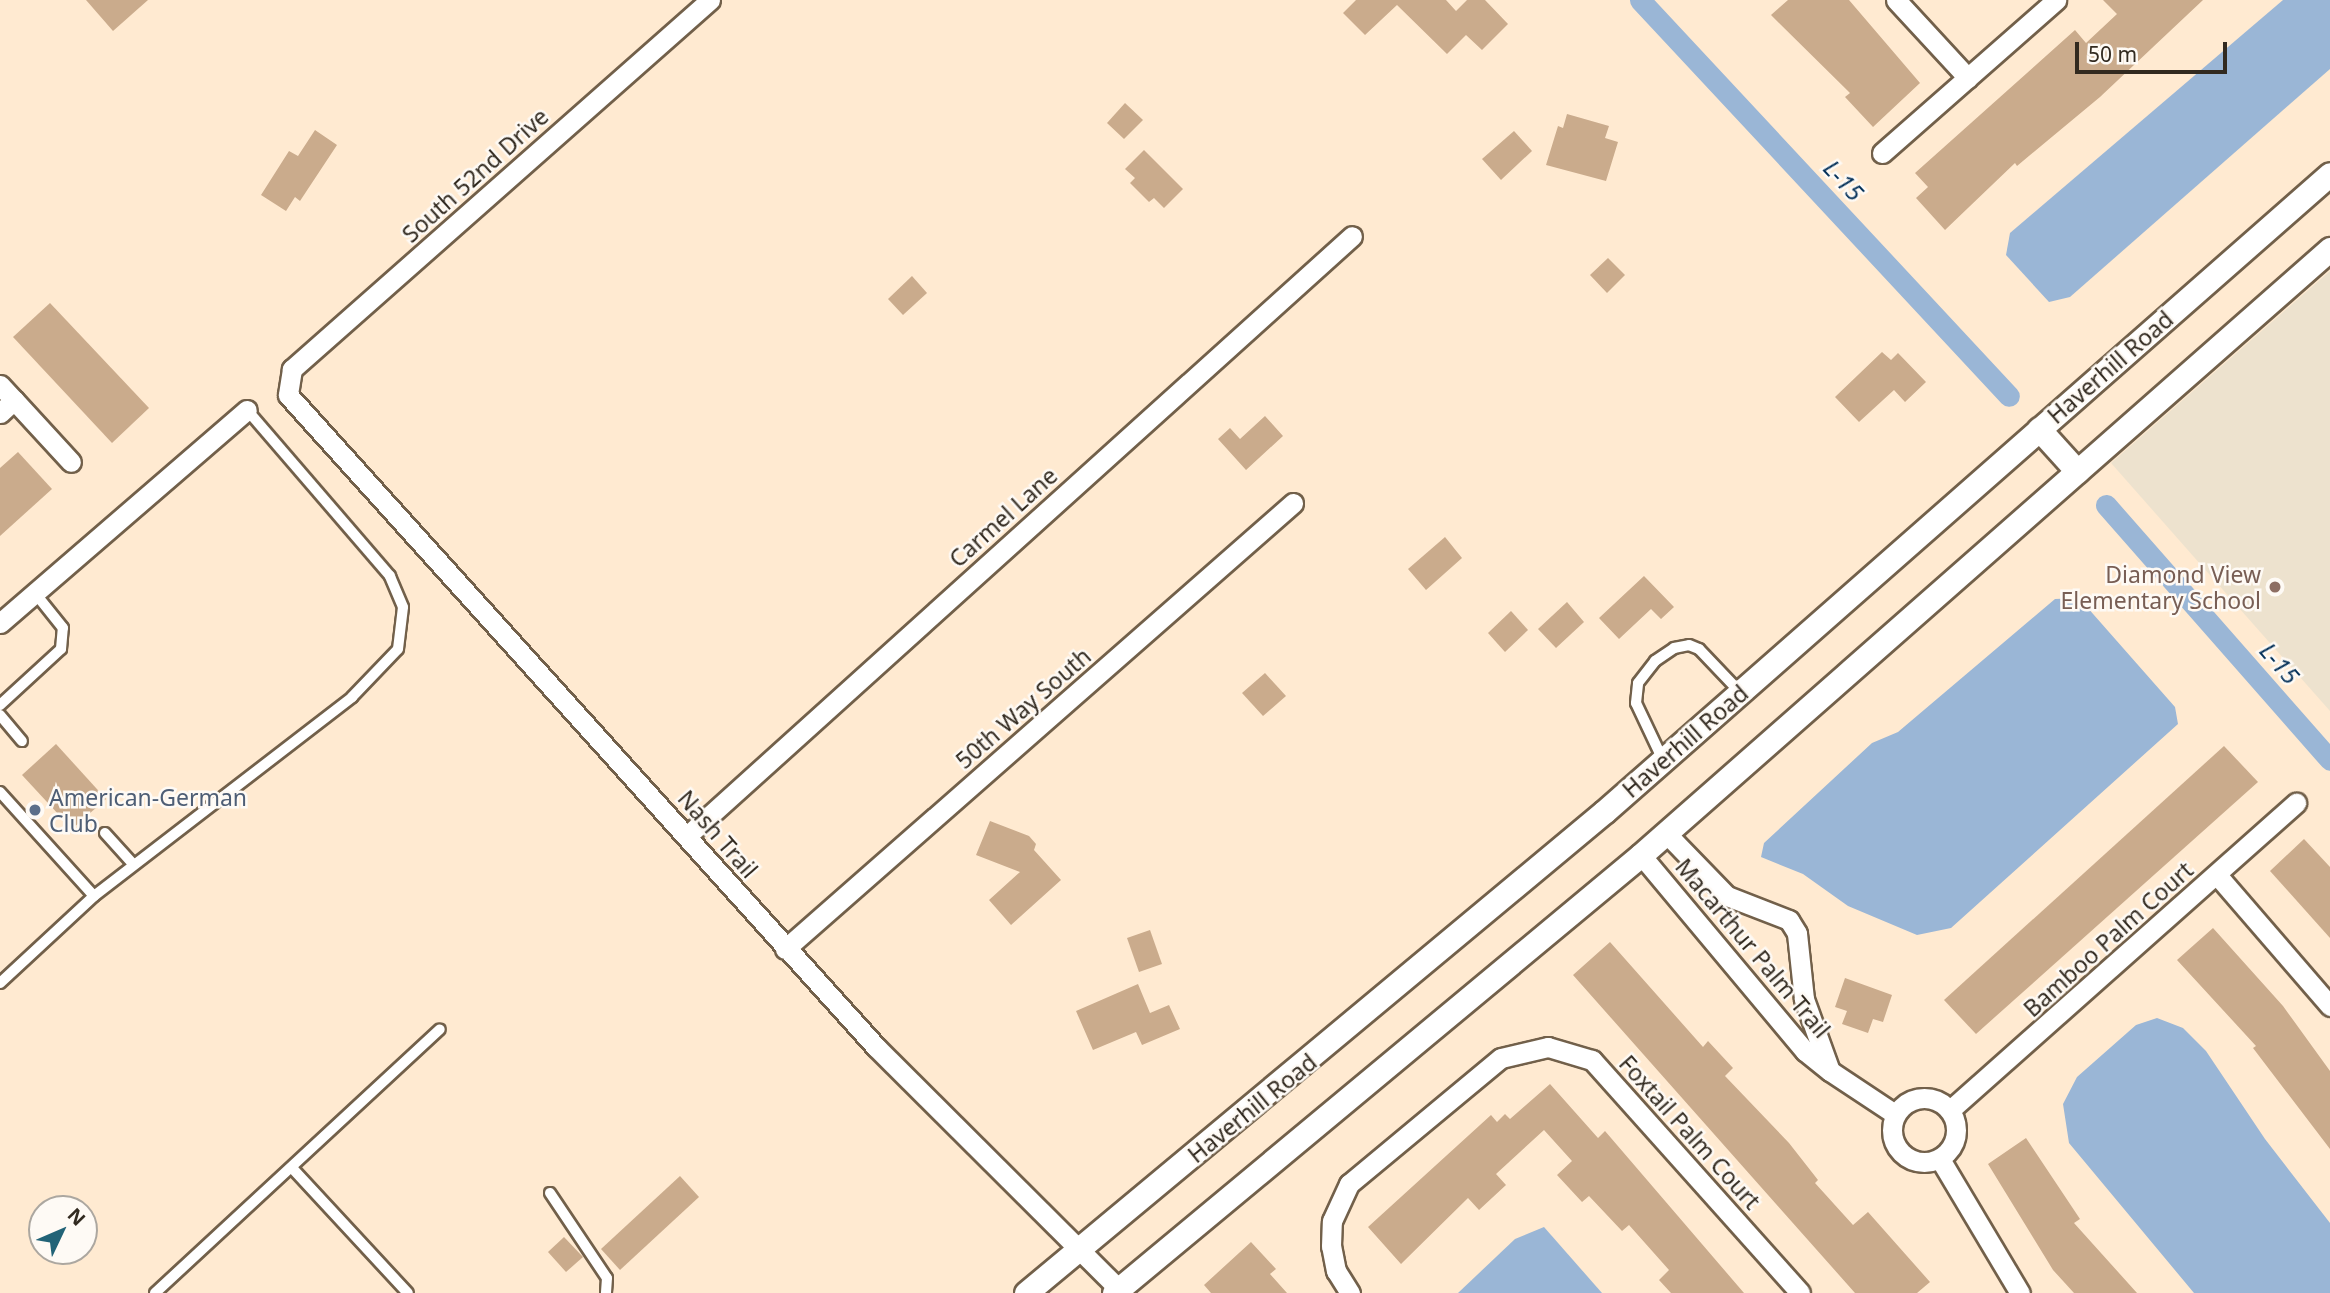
<!DOCTYPE html>
<style>
body{margin:0}
#map{position:relative;width:2330px;height:1293px;overflow:hidden;background:#ffead1;font-family:"Noto Sans",sans-serif}
div>[style]{position:absolute}
.education>*{inset:0;background:#ede2ce}
.water>*{inset:0;background:#9ab6d6}
.canal>*{height:21px;margin:-10.5px;padding:0 10.5px;transform-origin:10.5px;border-radius:10.5px;background:#9ab6d6}
.building>*{inset:0;background:#caab8c}
.roads{filter:drop-shadow(2px 0 #72604a) drop-shadow(-2px 0 #72604a) drop-shadow(0 2px #72604a) drop-shadow(0 -2px #72604a)}
.service>*{height:10px;margin:-5px;padding:0 5px;transform-origin:5px;border-radius:5px;background:#fff}
.minor>*{height:19px;margin:-9.5px;padding:0 9.5px;transform-origin:9.5px;border-radius:9.5px;background:#fff}
.minor>.ring{margin:-9.5px;padding:0;box-sizing:content-box;background:none;border:19px solid #fff;border-radius:50%}
.tertiary>*{height:23px;margin:-11.5px;padding:0 11.5px;transform-origin:11.5px;border-radius:11.5px;background:#fff}
.dots>*{width:19px;height:19px;translate:-50% -50%;box-sizing:border-box;border:4px solid #fefaf5;border-radius:50%}
span{translate:-50% -50%;white-space:nowrap;text-align:center;line-height:1.15;-webkit-text-stroke:5px #fefaf5;paint-order:stroke}
.street-label{font-size:23px;color:#322a20}
.education-label{font-size:23px;color:#785e54}
.right{translate:-100% -50%;text-align:right}
.service-label{font-size:23px;color:#4e5e75}
.left{translate:0 -50%;text-align:left}
.water-label{font-size:24px;color:#053159;font-style:italic}
.north{position:absolute;left:28px;top:1195px;width:70px;height:70px;box-sizing:border-box;background:#fefaf5;border:2px solid #aca7a0;border-radius:50%;rotate:46deg;font-size:19px;font-weight:700;line-height:28px;text-align:center;color:#322a20}
.north::after{content:'';display:block;margin:auto;width:24px;height:32px;background:#226377;clip-path:polygon(50% 0,100% 100%,50% 72%,0 100%)}
.scale{position:absolute;left:2075px;top:42px;width:152px;height:32px;box-sizing:border-box;border:4px solid #322a20;border-top:0;padding-left:9px;font-size:21px;line-height:24px;white-space:nowrap;color:#322a20;-webkit-text-stroke:5px #fefaf5;paint-order:stroke}
</style>
<div id="map">
<div class="education">
<i style="clip-path:polygon(2330px 271px,2330px 711px,2111px 463px)"></i>
</div>
<div class="water">
<i style="clip-path:polygon(2283px 0,2330px 0,2330px 69px,2070px 297px,2049px 302px,2006px 255px,2010px 233px)"></i>
<i style="clip-path:polygon(2079px 598px,2175px 707px,2178px 724px,1951px 928px,1917px 935px,1848px 906px,1803px 874px,1761px 857px,1764px 843px,1872px 743px,1898px 732px,2055px 599px)"></i>
<i style="clip-path:polygon(2157px 1018px,2183px 1028px,2206px 1051px,2265px 1139px,2330px 1223px,2330px 1293px,2194px 1293px,2069px 1143px,2063px 1104px,2077px 1077px,2136px 1025px)"></i>
<i style="clip-path:polygon(1544px 1227px,1602px 1293px,1458px 1293px,1515px 1239px)"></i>
</div>
<div class="canal">
<i style="left:1640px;top:0;width:541px;rotate:47.02deg"></i>
<i style="left:2106px;top:505px;width:339px;rotate:48.7deg"></i>
</div>
<div class="building">
<i style="clip-path:polygon(86px 0,148px 0,113px 31px)"></i>
<i style="clip-path:polygon(1356px 0,1446px 0,1456px 11px,1467px 0,1485px 0,1508px 24px,1482px 50px,1466px 35px,1447px 54px,1397px 5px,1365px 35px,1343px 13px)"></i>
<i style="clip-path:polygon(1788px 0,1849px 0,1920px 83px,1873px 127px,1845px 97px,1850px 93px,1771px 15px)"></i>
<i style="clip-path:polygon(2103px 0,2203px 0,2100px 97px,2017px 166px,2015px 163px,1945px 230px,1916px 198px,1928px 187px,1915px 173px,2075px 30px,2086px 43px,2117px 14px)"></i>
<i style="clip-path:polygon(1125px 103px,1143px 120px,1124px 139px,1107px 123px)"></i>
<i style="clip-path:polygon(1567px 114px,1609px 126px,1605px 138px,1618px 142px,1606px 181px,1546px 165px,1558px 126px,1563px 128px)"></i>
<i style="clip-path:polygon(315px 130px,337px 145px,300px 201px,295px 197px,286px 211px,261px 195px,289px 151px,298px 156px)"></i>
<i style="clip-path:polygon(1514px 131px,1532px 151px,1501px 180px,1482px 159px)"></i>
<i style="clip-path:polygon(1144px 150px,1183px 189px,1164px 208px,1154px 198px,1149px 202px,1130px 183px,1135px 178px,1125px 169px)"></i>
<i style="clip-path:polygon(1608px 258px,1625px 275px,1607px 293px,1590px 275px)"></i>
<i style="clip-path:polygon(912px 276px,927px 293px,903px 315px,888px 299px)"></i>
<i style="clip-path:polygon(50px 303px,149px 408px,112px 443px,13px 337px)"></i>
<i style="clip-path:polygon(1882px 352px,1891px 360px,1898px 353px,1926px 382px,1905px 402px,1894px 390px,1859px 422px,1835px 397px)"></i>
<i style="clip-path:polygon(1265px 416px,1283px 436px,1246px 470px,1218px 439px,1230px 428px,1240px 439px)"></i>
<i style="clip-path:polygon(18px 452px,52px 489px,0 536px,0 468px)"></i>
<i style="clip-path:polygon(1445px 537px,1462px 558px,1426px 590px,1408px 569px)"></i>
<i style="clip-path:polygon(1644px 576px,1674px 607px,1661px 619px,1651px 609px,1619px 639px,1599px 618px)"></i>
<i style="clip-path:polygon(1567px 602px,1584px 622px,1556px 648px,1538px 629px)"></i>
<i style="clip-path:polygon(1511px 611px,1528px 630px,1505px 652px,1488px 633px)"></i>
<i style="clip-path:polygon(1265px 673px,1286px 696px,1263px 716px,1242px 693px)"></i>
<i style="clip-path:polygon(56px 744px,106px 799px,72px 829px,22px 775px)"></i>
<i style="clip-path:polygon(2224px 746px,2258px 782px,1976px 1034px,1944px 1000px)"></i>
<i style="clip-path:polygon(990px 821px,1029px 836px,1036px 844px,1034px 850px,1061px 880px,1011px 925px,989px 900px,1020px 872px,976px 855px)"></i>
<i style="clip-path:polygon(2304px 839px,2330px 867px,2330px 938px,2270px 871px)"></i>
<i style="clip-path:polygon(2213px 928px,2283px 1006px,2330px 1071px,2330px 1149px,2253px 1048px,2256px 1046px,2177px 960px)"></i>
<i style="clip-path:polygon(1150px 930px,1162px 964px,1139px 972px,1127px 938px)"></i>
<i style="clip-path:polygon(1610px 942px,1703px 1047px,1708px 1041px,1733px 1068px,1725px 1076px,1789px 1143px,1818px 1180px,1815px 1183px,1853px 1225px,1868px 1212px,1930px 1282px,1917px 1293px,1855px 1293px,1573px 975px)"></i>
<i style="clip-path:polygon(1845px 978px,1892px 995px,1883px 1022px,1873px 1019px,1868px 1033px,1842px 1024px,1847px 1011px,1835px 1007px)"></i>
<i style="clip-path:polygon(1138px 984px,1150px 1013px,1169px 1005px,1180px 1029px,1142px 1045px,1136px 1032px,1093px 1050px,1076px 1011px)"></i>
<i style="clip-path:polygon(1550px 1084px,1598px 1138px,1605px 1131px,1744px 1293px,1671px 1293px,1659px 1280px,1669px 1270px,1629px 1225px,1622px 1231px,1589px 1196px,1582px 1202px,1557px 1175px,1572px 1161px,1544px 1130px,1496px 1174px,1506px 1185px,1479px 1210px,1468px 1198px,1401px 1264px,1368px 1227px,1491px 1115px,1497px 1122px,1505px 1114px,1510px 1119px)"></i>
<i style="clip-path:polygon(2026px 1138px,2080px 1219px,2074px 1223px,2137px 1293px,2074px 1293px,2053px 1270px,1988px 1164px)"></i>
<i style="clip-path:polygon(680px 1176px,699px 1197px,620px 1270px,601px 1249px)"></i>
<i style="clip-path:polygon(564px 1237px,583px 1257px,566px 1272px,548px 1252px)"></i>
<i style="clip-path:polygon(1251px 1242px,1276px 1269px,1270px 1274px,1287px 1293px,1211px 1293px,1204px 1285px)"></i>
</div>
<div class="roads">
<div class="service">
<i style="left:0;top:705px;width:83px;rotate:-42.6deg"></i>
<i style="left:61px;top:649px;width:21px;rotate:-85deg"></i>
<i style="left:63px;top:628px;width:45px;rotate:-128.7deg"></i>
<i style="left:0;top:715px;width:34px;rotate:50deg"></i>
<i style="left:1663px;top:760px;width:63px;rotate:-115.3deg"></i>
<i style="left:1636px;top:703px;width:20px;rotate:-84deg"></i>
<i style="left:1638px;top:683px;width:28px;rotate:-52deg"></i>
<i style="left:1655px;top:661px;width:23px;rotate:-34deg"></i>
<i style="left:1674px;top:648px;width:15px;rotate:-11deg"></i>
<i style="left:1689px;top:645px;width:11px;rotate:22deg"></i>
<i style="left:1699px;top:649px;width:59px;rotate:46.4deg"></i>
<i style="left:0;top:792px;width:140px;rotate:47.9deg"></i>
<i style="left:94px;top:896px;width:128px;rotate:137.2deg"></i>
<i style="left:105px;top:833px;width:42px;rotate:47.9deg"></i>
<i style="left:94px;top:896px;width:326px;rotate:-37.6deg"></i>
<i style="left:352px;top:697px;width:66px;rotate:-46.2deg"></i>
<i style="left:398px;top:649px;width:42px;rotate:-83.2deg"></i>
<i style="left:403px;top:607px;width:34px;rotate:-113deg"></i>
<i style="left:390px;top:576px;width:219px;rotate:-130.7deg"></i>
<i style="left:293px;top:1169px;width:169px;rotate:47.2deg"></i>
<i style="left:550px;top:1193px;width:102px;rotate:56.2deg"></i>
<i style="left:607px;top:1278px;width:15px;rotate:94deg"></i>
<i style="left:155px;top:1293px;width:388px;rotate:-42.8deg"></i>
</div>
<div class="minor">
<i style="left:710px;top:0;width:558px;rotate:138.56deg"></i>
<i style="left:292px;top:369px;width:26px;rotate:99deg"></i>
<i style="left:288px;top:395px;width:879px;rotate:47.95deg"></i>
<i style="left:877px;top:1048px;width:347px;rotate:44.9deg"></i>
<i style="left:1896px;top:0;width:106px;rotate:47.3deg"></i>
<i style="left:1882px;top:153px;width:232px;rotate:-41.3deg"></i>
<i style="left:0;top:385px;width:21px;rotate:47deg"></i>
<i style="left:14px;top:400px;width:19px;rotate:137deg"></i>
<i style="left:14px;top:400px;width:84px;rotate:47.4deg"></i>
<i style="left:0;top:623px;width:326px;rotate:-40.8deg"></i>
<i style="left:688px;top:835px;width:894px;rotate:-42.05deg"></i>
<i style="left:1641px;top:855px;width:256px;rotate:50.1deg"></i>
<i style="left:1805px;top:1051px;width:32px;rotate:39deg"></i>
<i style="left:1830px;top:1071px;width:77px;rotate:-109.9deg"></i>
<i style="left:1804px;top:999px;width:66px;rotate:-96.1deg"></i>
<i style="left:1797px;top:933px;width:15px;rotate:-122deg"></i>
<i style="left:1789px;top:920px;width:66px;rotate:-158.8deg"></i>
<i style="left:1727px;top:896px;width:88px;rotate:-134.1deg"></i>
<i style="left:2217px;top:875px;width:173px;rotate:49.2deg"></i>
<i style="left:785px;top:949px;width:676px;rotate:-41.28deg"></i>
<i style="left:1830px;top:1071px;width:78px;rotate:33.5deg"></i>
<i class="ring" style="left:1892px;top:1098px;width:45px;height:45px"></i>
<i style="left:1950px;top:1110px;width:463px;rotate:-41.6deg"></i>
<i style="left:1940px;top:1159px;width:156px;rotate:59.2deg"></i>
<i style="left:1350px;top:1293px;width:26px;rotate:-122deg"></i>
<i style="left:1336px;top:1271px;width:25px;rotate:-101deg"></i>
<i style="left:1331px;top:1246px;width:25px;rotate:-88deg"></i>
<i style="left:1332px;top:1221px;width:41px;rotate:-65.3deg"></i>
<i style="left:1349px;top:1184px;width:197px;rotate:-39.7deg"></i>
<i style="left:1501px;top:1058px;width:48px;rotate:-13.2deg"></i>
<i style="left:1548px;top:1047px;width:46px;rotate:16.5deg"></i>
<i style="left:1592px;top:1060px;width:312px;rotate:48.2deg"></i>
</div>
<div class="tertiary">
<i style="left:2039px;top:429px;width:57px;rotate:47.9deg"></i>
<i style="left:1026px;top:1293px;width:752px;rotate:-39.77deg"></i>
<i style="left:1604px;top:812px;width:966px;rotate:-41.31deg"></i>
<i style="left:1114px;top:1293px;width:685px;rotate:-39.73deg"></i>
<i style="left:1641px;top:855px;width:918px;rotate:-41.33deg"></i>
</div>
</div>
<div class="dots">
<i style="left:2275px;top:587px;background:#8d6e63"></i>
<i style="left:35px;top:810px;background:#5c6f8a"></i>
</div>
<div class="street-label">
<span style="left:475px;top:175px;rotate:-42deg">South 52nd Drive</span>
<span style="left:2110px;top:367px;rotate:-41deg">Haverhill Road</span>
<span style="left:1003px;top:517px;rotate:-42deg">Carmel Lane</span>
<span style="left:1023px;top:708px;rotate:-41deg">50th Way South</span>
<span style="left:1685px;top:741px;rotate:-41deg">Haverhill Road</span>
<span style="left:718px;top:834px;rotate:49deg">Nash Trail</span>
<span style="left:2108px;top:939px;rotate:-42deg">Bamboo Palm Court</span>
<span style="left:1753px;top:948px;rotate:50deg">Macarthur Palm Trail</span>
<span style="left:1252px;top:1108px;rotate:-39deg">Haverhill Road</span>
<span style="left:1690px;top:1132px;rotate:48deg">Foxtail Palm Court</span>
</div>
<div class="education-label">
<span class="right" style="left:2261px;top:587px">Diamond View<br>Elementary School</span>
</div>
<div class="service-label">
<span class="left" style="left:49px;top:810px">American-German<br>Club</span>
</div>
<div class="water-label">
<span style="left:1844px;top:180px;rotate:47deg">L-15</span>
<span style="left:2280px;top:663px;rotate:49deg">L-15</span>
</div>
<div class="north">N</div>
<div class="scale">50 m</div>
</div>
